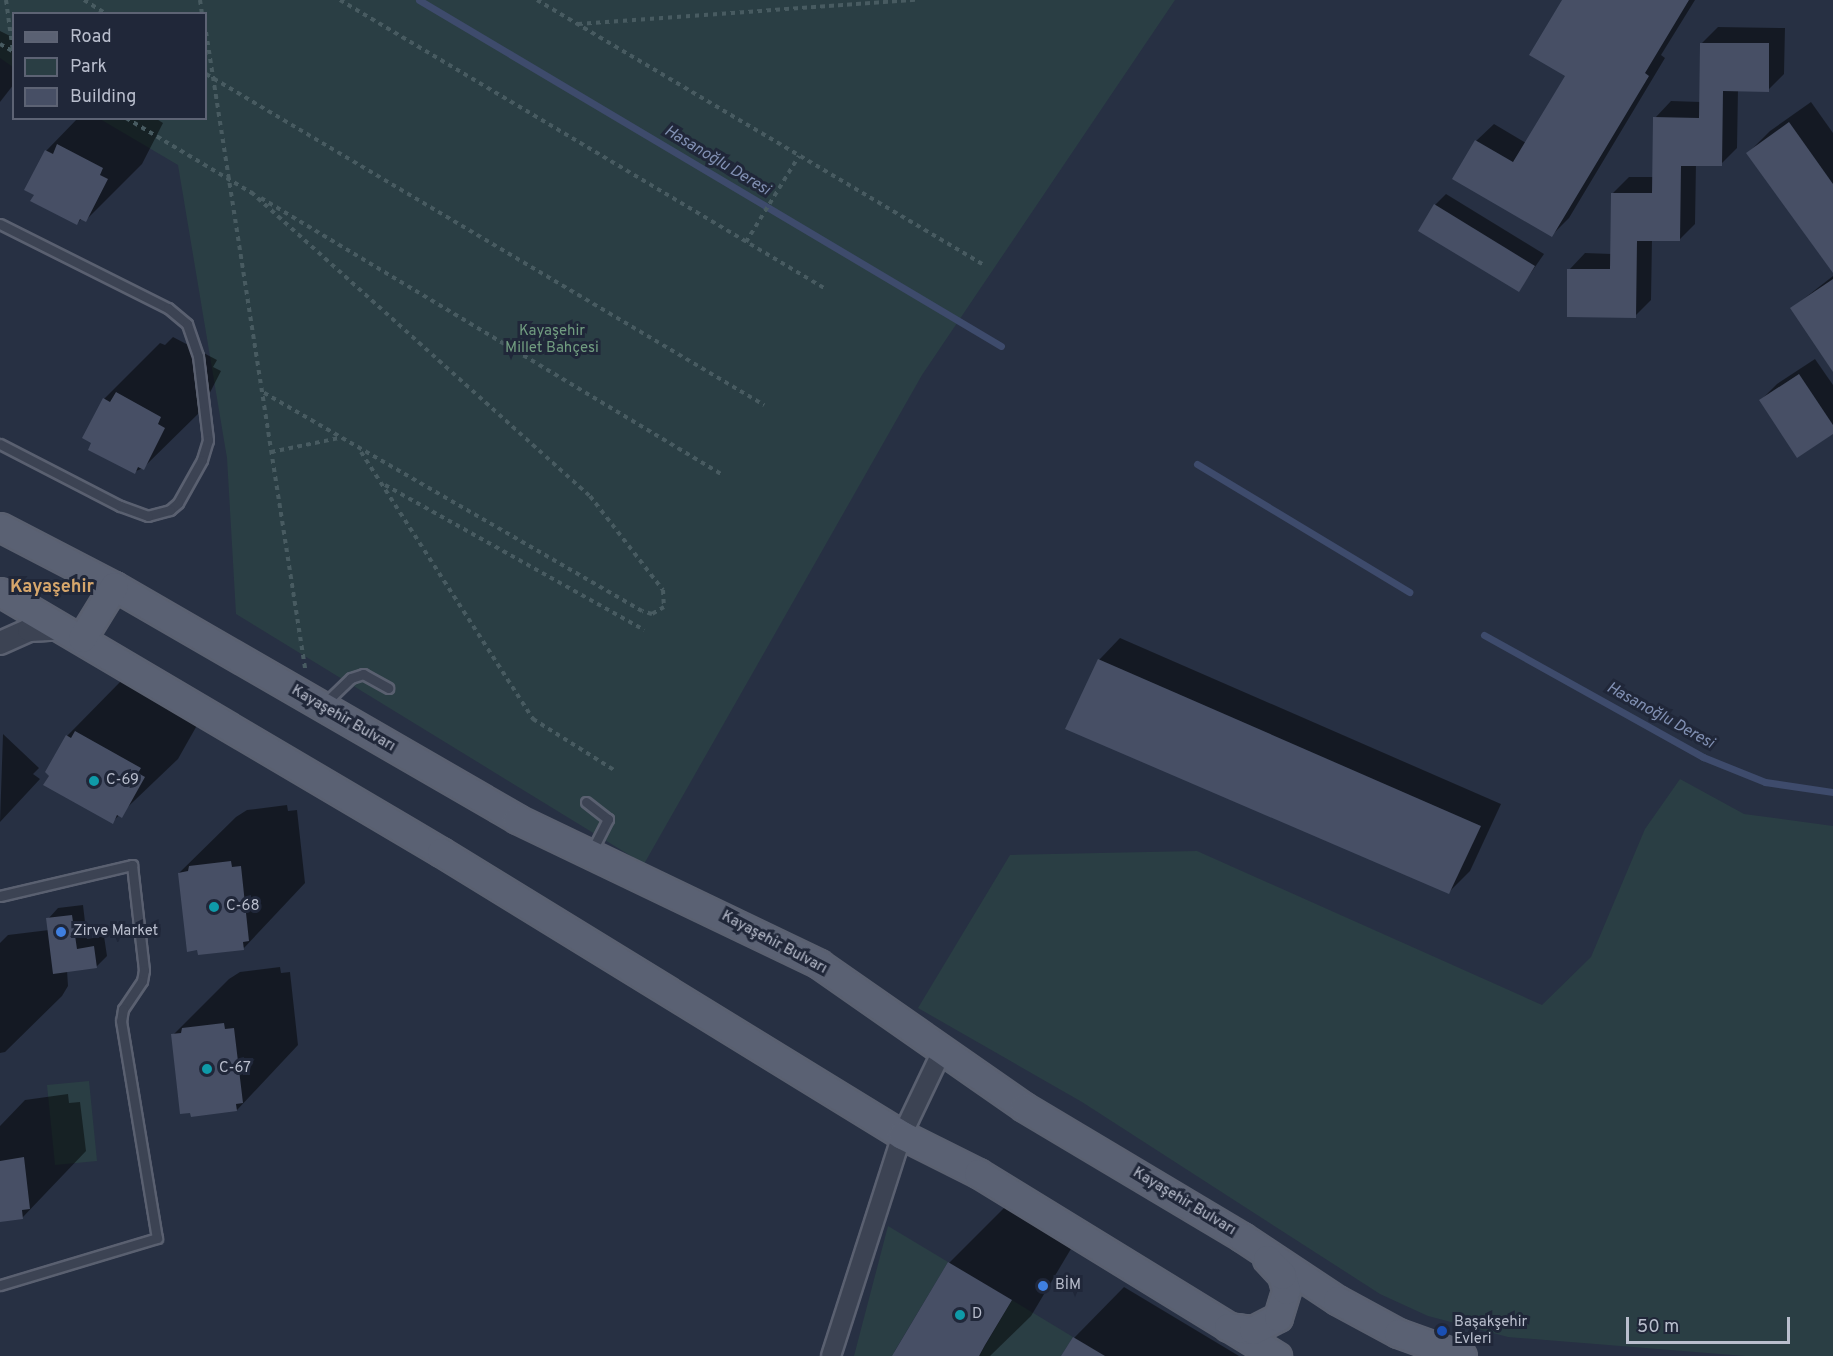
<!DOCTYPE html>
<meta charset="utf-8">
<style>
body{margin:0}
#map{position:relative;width:1833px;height:1356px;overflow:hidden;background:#273043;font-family:Overpass,sans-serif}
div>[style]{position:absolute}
.green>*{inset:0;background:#2a3e44}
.shadow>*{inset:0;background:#0007}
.stream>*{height:7px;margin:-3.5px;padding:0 3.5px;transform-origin:3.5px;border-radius:3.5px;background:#3e4b6c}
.building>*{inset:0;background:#474f65}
.path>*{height:4px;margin-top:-2px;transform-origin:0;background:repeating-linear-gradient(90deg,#485b61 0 4.5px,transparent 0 9px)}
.roads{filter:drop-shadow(2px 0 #5a6070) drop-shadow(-2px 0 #5a6070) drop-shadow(0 2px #5a6070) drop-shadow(0 -2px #5a6070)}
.service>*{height:9px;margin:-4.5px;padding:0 4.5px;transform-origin:4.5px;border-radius:4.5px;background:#3c4353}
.minor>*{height:18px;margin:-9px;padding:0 9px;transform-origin:9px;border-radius:9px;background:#3c4353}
.tertiary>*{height:22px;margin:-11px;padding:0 11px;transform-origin:11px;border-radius:11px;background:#3c4353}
.primary>*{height:27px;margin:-13.5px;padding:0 13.5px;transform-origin:13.5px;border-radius:13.5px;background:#5a6173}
.dots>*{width:16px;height:16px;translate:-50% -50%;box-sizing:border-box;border:3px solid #202739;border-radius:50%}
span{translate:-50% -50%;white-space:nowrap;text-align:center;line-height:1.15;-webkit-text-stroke:6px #202739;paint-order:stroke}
.park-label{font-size:15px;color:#719d80}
.street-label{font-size:15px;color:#b9becd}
.poi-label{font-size:15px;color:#b9becd}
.left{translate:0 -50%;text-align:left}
.water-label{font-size:16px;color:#8190b3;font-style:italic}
.quarter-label{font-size:18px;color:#d6a66b;font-weight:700}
.legend{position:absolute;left:12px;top:12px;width:195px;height:108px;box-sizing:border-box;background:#202739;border:2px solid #5d6374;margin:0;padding:8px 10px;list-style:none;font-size:18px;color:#b9becd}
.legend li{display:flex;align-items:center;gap:12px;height:30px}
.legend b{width:30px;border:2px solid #5d6374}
.scale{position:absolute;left:1626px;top:1317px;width:164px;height:27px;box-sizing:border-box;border:3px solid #b9becd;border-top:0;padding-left:8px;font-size:18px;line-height:21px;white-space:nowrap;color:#b9becd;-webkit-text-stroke:4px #202739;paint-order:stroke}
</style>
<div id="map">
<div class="green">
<i style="clip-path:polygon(0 0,1175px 0,922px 375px,644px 864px,236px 614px,227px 458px,178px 165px,100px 119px,206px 118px,206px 14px,14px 14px,13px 67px,0 58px)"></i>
<i style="clip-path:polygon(1680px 779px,1744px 814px,1833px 826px,1833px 1356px,1745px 1356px,1508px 1337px,1428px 1316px,1380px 1294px,1082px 1102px,918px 1008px,1010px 855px,1197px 851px,1542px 1005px,1591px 957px,1645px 829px)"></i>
<i style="clip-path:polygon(89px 1081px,97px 1161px,55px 1165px,47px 1085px)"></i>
<i style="clip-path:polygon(888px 1226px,948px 1262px,894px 1352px,901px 1356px,854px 1356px)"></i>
<i style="clip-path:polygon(1012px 1300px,1073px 1337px,1061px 1356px,979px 1356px)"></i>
</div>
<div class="shadow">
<i style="clip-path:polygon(1569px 0,1695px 0,1661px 55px,1665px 58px,1569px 218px,1552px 235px,1476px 141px,1494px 124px,1526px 143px,1567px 75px)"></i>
<i style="clip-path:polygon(1718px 27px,1785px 28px,1784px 74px,1768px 90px,1738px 90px,1737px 148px,1721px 164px,1696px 164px,1695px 224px,1679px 240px,1652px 240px,1651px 300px,1635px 316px,1569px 270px,1585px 253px,1612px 254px,1613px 193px,1629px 177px,1654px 177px,1655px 118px,1671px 101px,1701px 102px,1702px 43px)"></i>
<i style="clip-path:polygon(0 31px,14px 38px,14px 84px,0 102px)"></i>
<i style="clip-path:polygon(1811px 102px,1833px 133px,1833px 256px,1748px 153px,1770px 131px)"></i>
<i style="clip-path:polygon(78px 118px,155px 118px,163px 123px,142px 164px,86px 220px,82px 218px,77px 224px,36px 194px,46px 151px)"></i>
<i style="clip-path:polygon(1446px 194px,1544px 254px,1519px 290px,1435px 205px)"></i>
<i style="clip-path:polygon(1833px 276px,1833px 361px,1792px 308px)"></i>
<i style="clip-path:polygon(173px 337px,217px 360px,213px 367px,221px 371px,200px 412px,143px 468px,134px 472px,104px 399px,160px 343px,165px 345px)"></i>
<i style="clip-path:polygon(1815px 359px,1833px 385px,1833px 432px,1761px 400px,1777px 384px)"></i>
<i style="clip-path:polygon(1120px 638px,1501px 804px,1470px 871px,1448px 893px,1099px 660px)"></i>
<i style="clip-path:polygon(123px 679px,200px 720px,178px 759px,112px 822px,67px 736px)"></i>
<i style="clip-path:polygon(3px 734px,39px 768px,33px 774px,40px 779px,0 822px)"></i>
<i style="clip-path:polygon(287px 805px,288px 811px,297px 810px,305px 883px,244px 948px,179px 873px,236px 817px,247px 810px)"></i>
<i style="clip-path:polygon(83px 905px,87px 939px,104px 936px,107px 956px,96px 967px,67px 970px,68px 986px,62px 996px,5px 1052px,0 1053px,0 943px,8px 935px,49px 930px,48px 919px,58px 908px)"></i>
<i style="clip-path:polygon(280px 967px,281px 973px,290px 972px,298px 1045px,237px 1110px,173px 1035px,229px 979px,240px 972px)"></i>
<i style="clip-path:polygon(68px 1094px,69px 1103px,80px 1102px,86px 1151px,22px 1218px,0 1221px,0 1126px,25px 1100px)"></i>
<i style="clip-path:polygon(1022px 1190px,1084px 1227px,1031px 1316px,990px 1356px,904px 1356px,949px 1263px)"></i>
<i style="clip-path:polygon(1124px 1287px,1239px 1356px,1063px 1356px,1074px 1338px)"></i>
</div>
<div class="stream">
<i style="left:419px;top:0;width:677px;rotate:30.73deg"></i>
<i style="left:1197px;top:464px;width:248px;rotate:31.1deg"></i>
<i style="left:1484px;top:635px;width:251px;rotate:29.1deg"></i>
<i style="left:1703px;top:757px;width:67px;rotate:22deg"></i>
<i style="left:1765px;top:782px;width:69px;rotate:8.4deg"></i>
</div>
<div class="building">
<i style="clip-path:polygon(1562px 0,1689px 0,1645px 73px,1649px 76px,1552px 237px,1452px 179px,1475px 140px,1513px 162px,1565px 76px,1529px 55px)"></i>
<i style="clip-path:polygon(1700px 43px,1769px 43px,1769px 92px,1723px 91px,1722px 166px,1681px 166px,1680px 241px,1637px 241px,1636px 318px,1567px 317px,1567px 269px,1610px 269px,1611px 193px,1652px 193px,1653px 117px,1699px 118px)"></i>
<i style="clip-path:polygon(1789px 122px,1833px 184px,1833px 273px,1746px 153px)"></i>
<i style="clip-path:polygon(57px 144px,103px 168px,100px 175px,108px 179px,86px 222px,80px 219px,77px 225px,30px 201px,34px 195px,24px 190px,45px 150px,53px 154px)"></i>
<i style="clip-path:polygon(1434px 204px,1535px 266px,1519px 292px,1418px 231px)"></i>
<i style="clip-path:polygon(1833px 279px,1833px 372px,1790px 308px)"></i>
<i style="clip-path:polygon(1799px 374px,1833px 425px,1833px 434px,1797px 458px,1759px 400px)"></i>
<i style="clip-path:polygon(116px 392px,161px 417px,158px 424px,165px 428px,144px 470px,138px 467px,135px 474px,88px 450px,91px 443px,82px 438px,103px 398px,110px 402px)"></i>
<i style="clip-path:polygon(1098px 659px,1481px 826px,1449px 894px,1065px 729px)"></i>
<i style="clip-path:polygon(75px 731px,141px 768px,138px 773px,145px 777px,122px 818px,117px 815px,113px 824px,43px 785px,49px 776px,45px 772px,66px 735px,71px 738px)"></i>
<i style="clip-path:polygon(231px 861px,232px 867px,241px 866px,249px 941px,243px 942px,244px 950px,198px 955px,197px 950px,187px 952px,178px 873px,188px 871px,189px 866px)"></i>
<i style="clip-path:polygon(72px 915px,77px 949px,94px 946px,97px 968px,53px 974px,46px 918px)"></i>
<i style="clip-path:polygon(224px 1023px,225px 1029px,234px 1028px,243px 1103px,236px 1104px,237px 1111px,191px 1117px,190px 1113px,180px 1114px,171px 1034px,181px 1033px,182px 1028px)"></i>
<i style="clip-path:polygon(24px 1157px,30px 1209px,22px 1210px,23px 1219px,0 1222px,0 1161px)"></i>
<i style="clip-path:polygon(948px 1262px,1012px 1300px,985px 1345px,979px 1356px,892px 1356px)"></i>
<i style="clip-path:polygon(1073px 1337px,1105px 1356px,1061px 1356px)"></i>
</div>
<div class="path">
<i style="left:6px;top:0;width:52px;rotate:82.3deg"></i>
<i style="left:84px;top:0;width:26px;rotate:32deg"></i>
<i style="left:200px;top:0;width:14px;rotate:82deg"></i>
<i style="left:340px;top:0;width:563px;rotate:30.75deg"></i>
<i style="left:537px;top:0;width:520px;rotate:30.66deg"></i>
<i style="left:578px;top:24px;width:338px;rotate:-4.1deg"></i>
<i style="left:206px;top:32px;width:644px;rotate:81.15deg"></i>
<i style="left:0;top:44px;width:14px;rotate:30deg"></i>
<i style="left:206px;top:74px;width:649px;rotate:30.68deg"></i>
<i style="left:126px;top:118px;width:147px;rotate:30.8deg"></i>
<i style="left:251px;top:192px;width:455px;rotate:41.9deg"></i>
<i style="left:590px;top:496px;width:119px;rotate:52.2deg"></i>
<i style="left:663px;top:590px;width:17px;rotate:87deg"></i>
<i style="left:664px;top:607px;width:14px;rotate:150deg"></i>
<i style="left:652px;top:614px;width:10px;rotate:-163deg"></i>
<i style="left:642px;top:611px;width:438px;rotate:-150deg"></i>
<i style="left:261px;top:198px;width:536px;rotate:30.96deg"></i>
<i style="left:746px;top:242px;width:101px;rotate:-58.4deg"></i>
<i style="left:271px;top:452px;width:69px;rotate:-11.6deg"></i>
<i style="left:361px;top:452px;width:318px;rotate:57.2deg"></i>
<i style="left:533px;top:719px;width:96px;rotate:32.2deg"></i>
<i style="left:385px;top:485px;width:297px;rotate:29.2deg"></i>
</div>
<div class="roads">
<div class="service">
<i style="left:0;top:224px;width:188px;rotate:26.6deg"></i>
<i style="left:168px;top:308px;width:25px;rotate:40deg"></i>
<i style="left:187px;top:324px;width:34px;rotate:71deg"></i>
<i style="left:198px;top:356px;width:85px;rotate:83.2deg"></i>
<i style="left:208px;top:440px;width:21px;rotate:107deg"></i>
<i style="left:202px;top:460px;width:49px;rotate:119.2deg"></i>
<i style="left:178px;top:503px;width:11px;rotate:139deg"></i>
<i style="left:170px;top:510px;width:23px;rotate:165deg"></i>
<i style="left:148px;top:516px;width:30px;rotate:-160deg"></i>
<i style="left:120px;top:506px;width:135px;rotate:-152.7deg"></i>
<i style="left:324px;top:704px;width:37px;rotate:-44deg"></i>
<i style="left:351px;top:678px;width:13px;rotate:-18deg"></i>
<i style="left:363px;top:674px;width:29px;rotate:29deg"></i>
<i style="left:586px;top:802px;width:28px;rotate:38deg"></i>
<i style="left:608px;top:819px;width:37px;rotate:117deg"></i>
<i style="left:0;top:896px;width:136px;rotate:-13.2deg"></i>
<i style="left:132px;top:865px;width:106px;rotate:83.5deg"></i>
<i style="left:144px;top:970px;width:11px;rotate:100deg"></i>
<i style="left:142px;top:981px;width:34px;rotate:124deg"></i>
<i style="left:123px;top:1009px;width:12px;rotate:99deg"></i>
<i style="left:121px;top:1021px;width:220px;rotate:80.6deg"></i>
<i style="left:157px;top:1238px;width:164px;rotate:163.3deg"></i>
</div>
<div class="minor">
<i style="left:831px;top:1356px;width:232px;rotate:-72.2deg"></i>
<i style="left:902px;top:1135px;width:93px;rotate:-64.5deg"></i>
</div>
<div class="tertiary">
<i style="left:0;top:643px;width:32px;rotate:-24deg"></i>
<i style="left:29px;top:630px;width:35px;rotate:-3deg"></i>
</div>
<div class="primary">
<i style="left:0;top:527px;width:128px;rotate:27.4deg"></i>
<i style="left:114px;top:586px;width:466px;rotate:30deg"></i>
<i style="left:517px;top:819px;width:335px;rotate:25.6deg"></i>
<i style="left:819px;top:964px;width:250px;rotate:34.9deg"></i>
<i style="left:1024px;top:1107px;width:254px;rotate:30.8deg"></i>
<i style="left:1242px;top:1237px;width:114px;rotate:33.6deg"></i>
<i style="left:1337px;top:1300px;width:69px;rotate:28.4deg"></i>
<i style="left:1398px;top:1333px;width:68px;rotate:19.8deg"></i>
<i style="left:0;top:592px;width:512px;rotate:30.52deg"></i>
<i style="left:441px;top:852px;width:541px;rotate:31.55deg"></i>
<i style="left:902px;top:1135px;width:85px;rotate:26.6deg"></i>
<i style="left:978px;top:1173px;width:351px;rotate:31.5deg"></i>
<i style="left:82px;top:638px;width:61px;rotate:-58.4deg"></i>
<i style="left:1228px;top:1327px;width:25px;rotate:7deg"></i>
<i style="left:1253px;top:1330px;width:28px;rotate:-27deg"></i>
<i style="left:1278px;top:1317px;width:28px;rotate:-73deg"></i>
<i style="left:1286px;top:1290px;width:16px;rotate:-105deg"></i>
<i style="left:1282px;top:1275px;width:22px;rotate:-133deg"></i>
</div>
</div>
<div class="dots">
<i style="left:94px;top:781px;background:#0f9aa8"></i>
<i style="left:214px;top:907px;background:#0f9aa8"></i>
<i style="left:61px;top:932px;background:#3f7fe0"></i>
<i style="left:207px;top:1069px;background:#0f9aa8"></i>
<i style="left:1043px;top:1286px;background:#3f7fe0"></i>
<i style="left:960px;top:1315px;background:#0f9aa8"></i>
<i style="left:1442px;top:1331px;background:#1a4fb4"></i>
</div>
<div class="park-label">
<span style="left:552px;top:340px">Kayaşehir<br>Millet Bahçesi</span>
</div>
<div class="street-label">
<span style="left:343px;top:719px;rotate:30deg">Kayaşehir Bulvarı</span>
<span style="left:774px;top:943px;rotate:28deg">Kayaşehir Bulvarı</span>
<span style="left:1184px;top:1202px;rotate:31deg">Kayaşehir Bulvarı</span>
</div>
<div class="poi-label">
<span class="left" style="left:106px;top:781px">C-69</span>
<span class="left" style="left:226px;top:907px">C-68</span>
<span class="left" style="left:73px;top:932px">Zirve Market</span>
<span class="left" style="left:219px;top:1069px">C-67</span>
<span class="left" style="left:1055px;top:1286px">BİM</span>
<span class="left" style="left:972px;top:1315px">D</span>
<span class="left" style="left:1454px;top:1331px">Başakşehir<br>Evleri</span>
</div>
<div class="water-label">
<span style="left:717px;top:161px;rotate:31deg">Hasanoğlu Deresi</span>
<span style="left:1660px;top:716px;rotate:29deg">Hasanoğlu Deresi</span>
</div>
<div class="quarter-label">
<span style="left:52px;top:588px">Kayaşehir</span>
</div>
<ul class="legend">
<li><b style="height:8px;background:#5a6173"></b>Road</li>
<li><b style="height:16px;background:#2a3e44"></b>Park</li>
<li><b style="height:16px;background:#474f65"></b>Building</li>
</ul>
<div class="scale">50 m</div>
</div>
